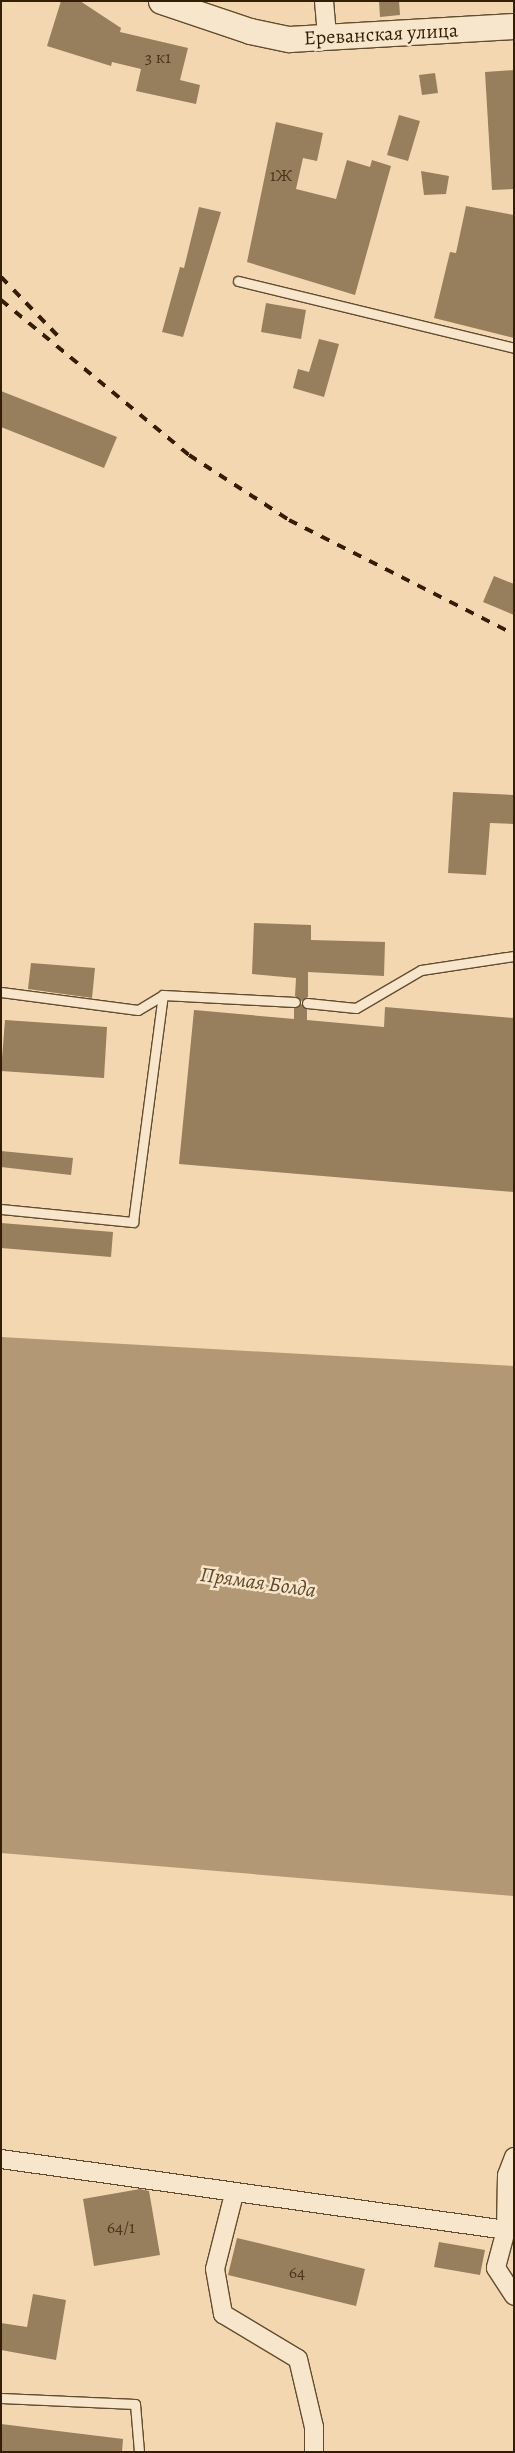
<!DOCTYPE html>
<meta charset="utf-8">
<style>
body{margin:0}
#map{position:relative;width:515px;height:2453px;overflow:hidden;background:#f3d7b0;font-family:Alegreya,serif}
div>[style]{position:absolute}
.water>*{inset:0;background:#b29875}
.building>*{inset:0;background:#977e5d}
.roads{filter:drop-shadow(1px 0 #634c2e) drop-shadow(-1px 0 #634c2e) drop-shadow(0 1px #634c2e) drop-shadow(0 -1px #634c2e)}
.lane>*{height:9px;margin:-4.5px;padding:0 4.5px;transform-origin:4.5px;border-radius:4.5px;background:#f7e5cc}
.street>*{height:18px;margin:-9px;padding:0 9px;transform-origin:9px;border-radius:9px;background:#f7e5cc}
.secondary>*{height:25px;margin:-12.5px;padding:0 12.5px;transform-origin:12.5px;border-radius:12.5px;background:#f7e5cc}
.rail>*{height:4px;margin-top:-2px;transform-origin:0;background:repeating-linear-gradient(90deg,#331d03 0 9px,transparent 0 18px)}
span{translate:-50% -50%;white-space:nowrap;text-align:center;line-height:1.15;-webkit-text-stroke:5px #f7e5cc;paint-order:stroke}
.number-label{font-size:18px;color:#4c351a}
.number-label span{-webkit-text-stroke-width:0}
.street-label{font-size:20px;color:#331d03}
.water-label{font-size:21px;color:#5f482b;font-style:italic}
.frame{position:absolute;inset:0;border:2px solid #331d03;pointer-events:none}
</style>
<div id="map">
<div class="water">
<i style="clip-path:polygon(1px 1337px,514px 1366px,514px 1896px,1px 1853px)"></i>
</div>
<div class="building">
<i style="clip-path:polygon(61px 1px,80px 1px,121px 28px,120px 32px,188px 48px,180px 80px,200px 85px,196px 104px,136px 91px,141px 69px,112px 62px,111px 66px,47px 46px)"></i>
<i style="clip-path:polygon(379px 1px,399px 1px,400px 15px,380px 17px)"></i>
<i style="clip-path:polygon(514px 70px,514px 189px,492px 190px,485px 72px)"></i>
<i style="clip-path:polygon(435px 73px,438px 93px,422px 95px,419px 75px)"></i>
<i style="clip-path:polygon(399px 115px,420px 121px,408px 161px,387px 155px)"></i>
<i style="clip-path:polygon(276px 122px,323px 133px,317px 161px,303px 158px,296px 189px,336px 199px,347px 160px,370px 167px,372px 160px,391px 166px,355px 295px,247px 262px)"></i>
<i style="clip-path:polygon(421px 171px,449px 176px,446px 194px,424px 195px)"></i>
<i style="clip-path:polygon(466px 206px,514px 215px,514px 338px,434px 318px,450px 252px,456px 253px)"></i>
<i style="clip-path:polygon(199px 207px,221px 212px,183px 337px,162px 332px,180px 267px,184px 268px)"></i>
<i style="clip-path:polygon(266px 303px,306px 310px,301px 339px,261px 332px)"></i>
<i style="clip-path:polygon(319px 339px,339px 344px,324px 397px,293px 388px,298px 369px,309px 372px)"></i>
<i style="clip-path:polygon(1px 391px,117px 437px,104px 468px,1px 427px)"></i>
<i style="clip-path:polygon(494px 576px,514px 584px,514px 615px,483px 602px)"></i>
<i style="clip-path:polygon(453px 792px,514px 795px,514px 824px,490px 823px,486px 875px,448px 873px)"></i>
<i style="clip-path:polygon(254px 923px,311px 925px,311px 940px,385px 942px,384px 976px,308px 972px,308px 997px,301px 1001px,295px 996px,296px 978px,252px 974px)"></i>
<i style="clip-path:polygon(31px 963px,95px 968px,92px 998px,28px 989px)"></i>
<i style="clip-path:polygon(301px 1004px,307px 1009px,307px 1020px,384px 1027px,385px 1007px,514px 1018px,514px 1192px,179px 1164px,194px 1010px,294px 1019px,294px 1008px)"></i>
<i style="clip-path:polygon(5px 1020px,107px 1027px,104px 1078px,1px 1071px)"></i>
<i style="clip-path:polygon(1px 1151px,73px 1158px,71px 1175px,1px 1167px)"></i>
<i style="clip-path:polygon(1px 1223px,113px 1232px,111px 1257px,1px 1248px)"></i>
<i style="clip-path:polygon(140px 2189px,149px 2191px,160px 2255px,94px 2266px,83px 2199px)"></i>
<i style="clip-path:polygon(237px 2238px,365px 2269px,356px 2306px,228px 2275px)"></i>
<i style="clip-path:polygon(439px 2242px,485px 2250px,480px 2275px,434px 2267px)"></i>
<i style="clip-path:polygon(33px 2294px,66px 2300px,56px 2360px,1px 2350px,1px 2323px,27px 2327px)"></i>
<i style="clip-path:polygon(1px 2424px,123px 2439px,122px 2452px,1px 2452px)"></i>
</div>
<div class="roads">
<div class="lane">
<i style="left:238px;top:281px;width:284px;rotate:13.6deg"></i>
<i style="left:1px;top:992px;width:138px;rotate:7.5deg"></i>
<i style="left:138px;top:1010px;width:29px;rotate:-31deg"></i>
<i style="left:163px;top:995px;width:132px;rotate:3deg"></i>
<i style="left:307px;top:1003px;width:49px;rotate:5.8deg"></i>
<i style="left:356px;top:1008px;width:75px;rotate:-30.3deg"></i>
<i style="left:421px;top:970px;width:94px;rotate:-8.6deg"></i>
<i style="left:1px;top:1209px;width:133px;rotate:5.6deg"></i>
<i style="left:133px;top:1222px;width:229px;rotate:-82.5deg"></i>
<i style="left:1px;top:2398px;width:134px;rotate:2.6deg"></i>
<i style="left:135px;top:2404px;width:48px;rotate:85.2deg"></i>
</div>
<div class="street">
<i style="left:324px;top:1px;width:38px;rotate:85deg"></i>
<i style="left:514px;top:2157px;width:19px;rotate:111deg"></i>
<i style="left:507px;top:2175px;width:55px;rotate:91deg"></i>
<i style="left:506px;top:2230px;width:39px;rotate:105deg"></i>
<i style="left:496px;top:2268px;width:33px;rotate:57deg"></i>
<i style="left:1px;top:2159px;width:510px;rotate:8deg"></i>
<i style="left:234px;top:2194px;width:77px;rotate:104.2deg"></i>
<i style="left:215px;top:2269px;width:46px;rotate:79.9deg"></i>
<i style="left:223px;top:2314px;width:87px;rotate:31deg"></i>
<i style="left:298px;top:2359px;width:70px;rotate:76.8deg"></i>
<i style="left:314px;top:2427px;width:25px;rotate:90deg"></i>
</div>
<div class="secondary">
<i style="left:161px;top:1px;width:94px;rotate:18.6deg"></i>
<i style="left:250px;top:31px;width:40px;rotate:12deg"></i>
<i style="left:289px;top:39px;width:225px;rotate:-3.3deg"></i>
</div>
</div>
<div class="rail">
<i style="left:1px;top:277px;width:82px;rotate:46deg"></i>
<i style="left:1px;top:300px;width:244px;rotate:39.5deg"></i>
<i style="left:189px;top:455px;width:119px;rotate:33deg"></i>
<i style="left:289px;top:520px;width:252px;rotate:26.9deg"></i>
</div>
<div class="number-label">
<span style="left:158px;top:57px">3 к1</span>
<span style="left:281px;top:175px">1Ж</span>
<span style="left:121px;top:2227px">64/1</span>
<span style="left:297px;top:2272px">64</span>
</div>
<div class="street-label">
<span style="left:381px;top:34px;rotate:-3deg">Ереванская улица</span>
</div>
<div class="water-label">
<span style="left:258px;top:1582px;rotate:8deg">Прямая Болда</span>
</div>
<div class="frame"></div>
</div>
